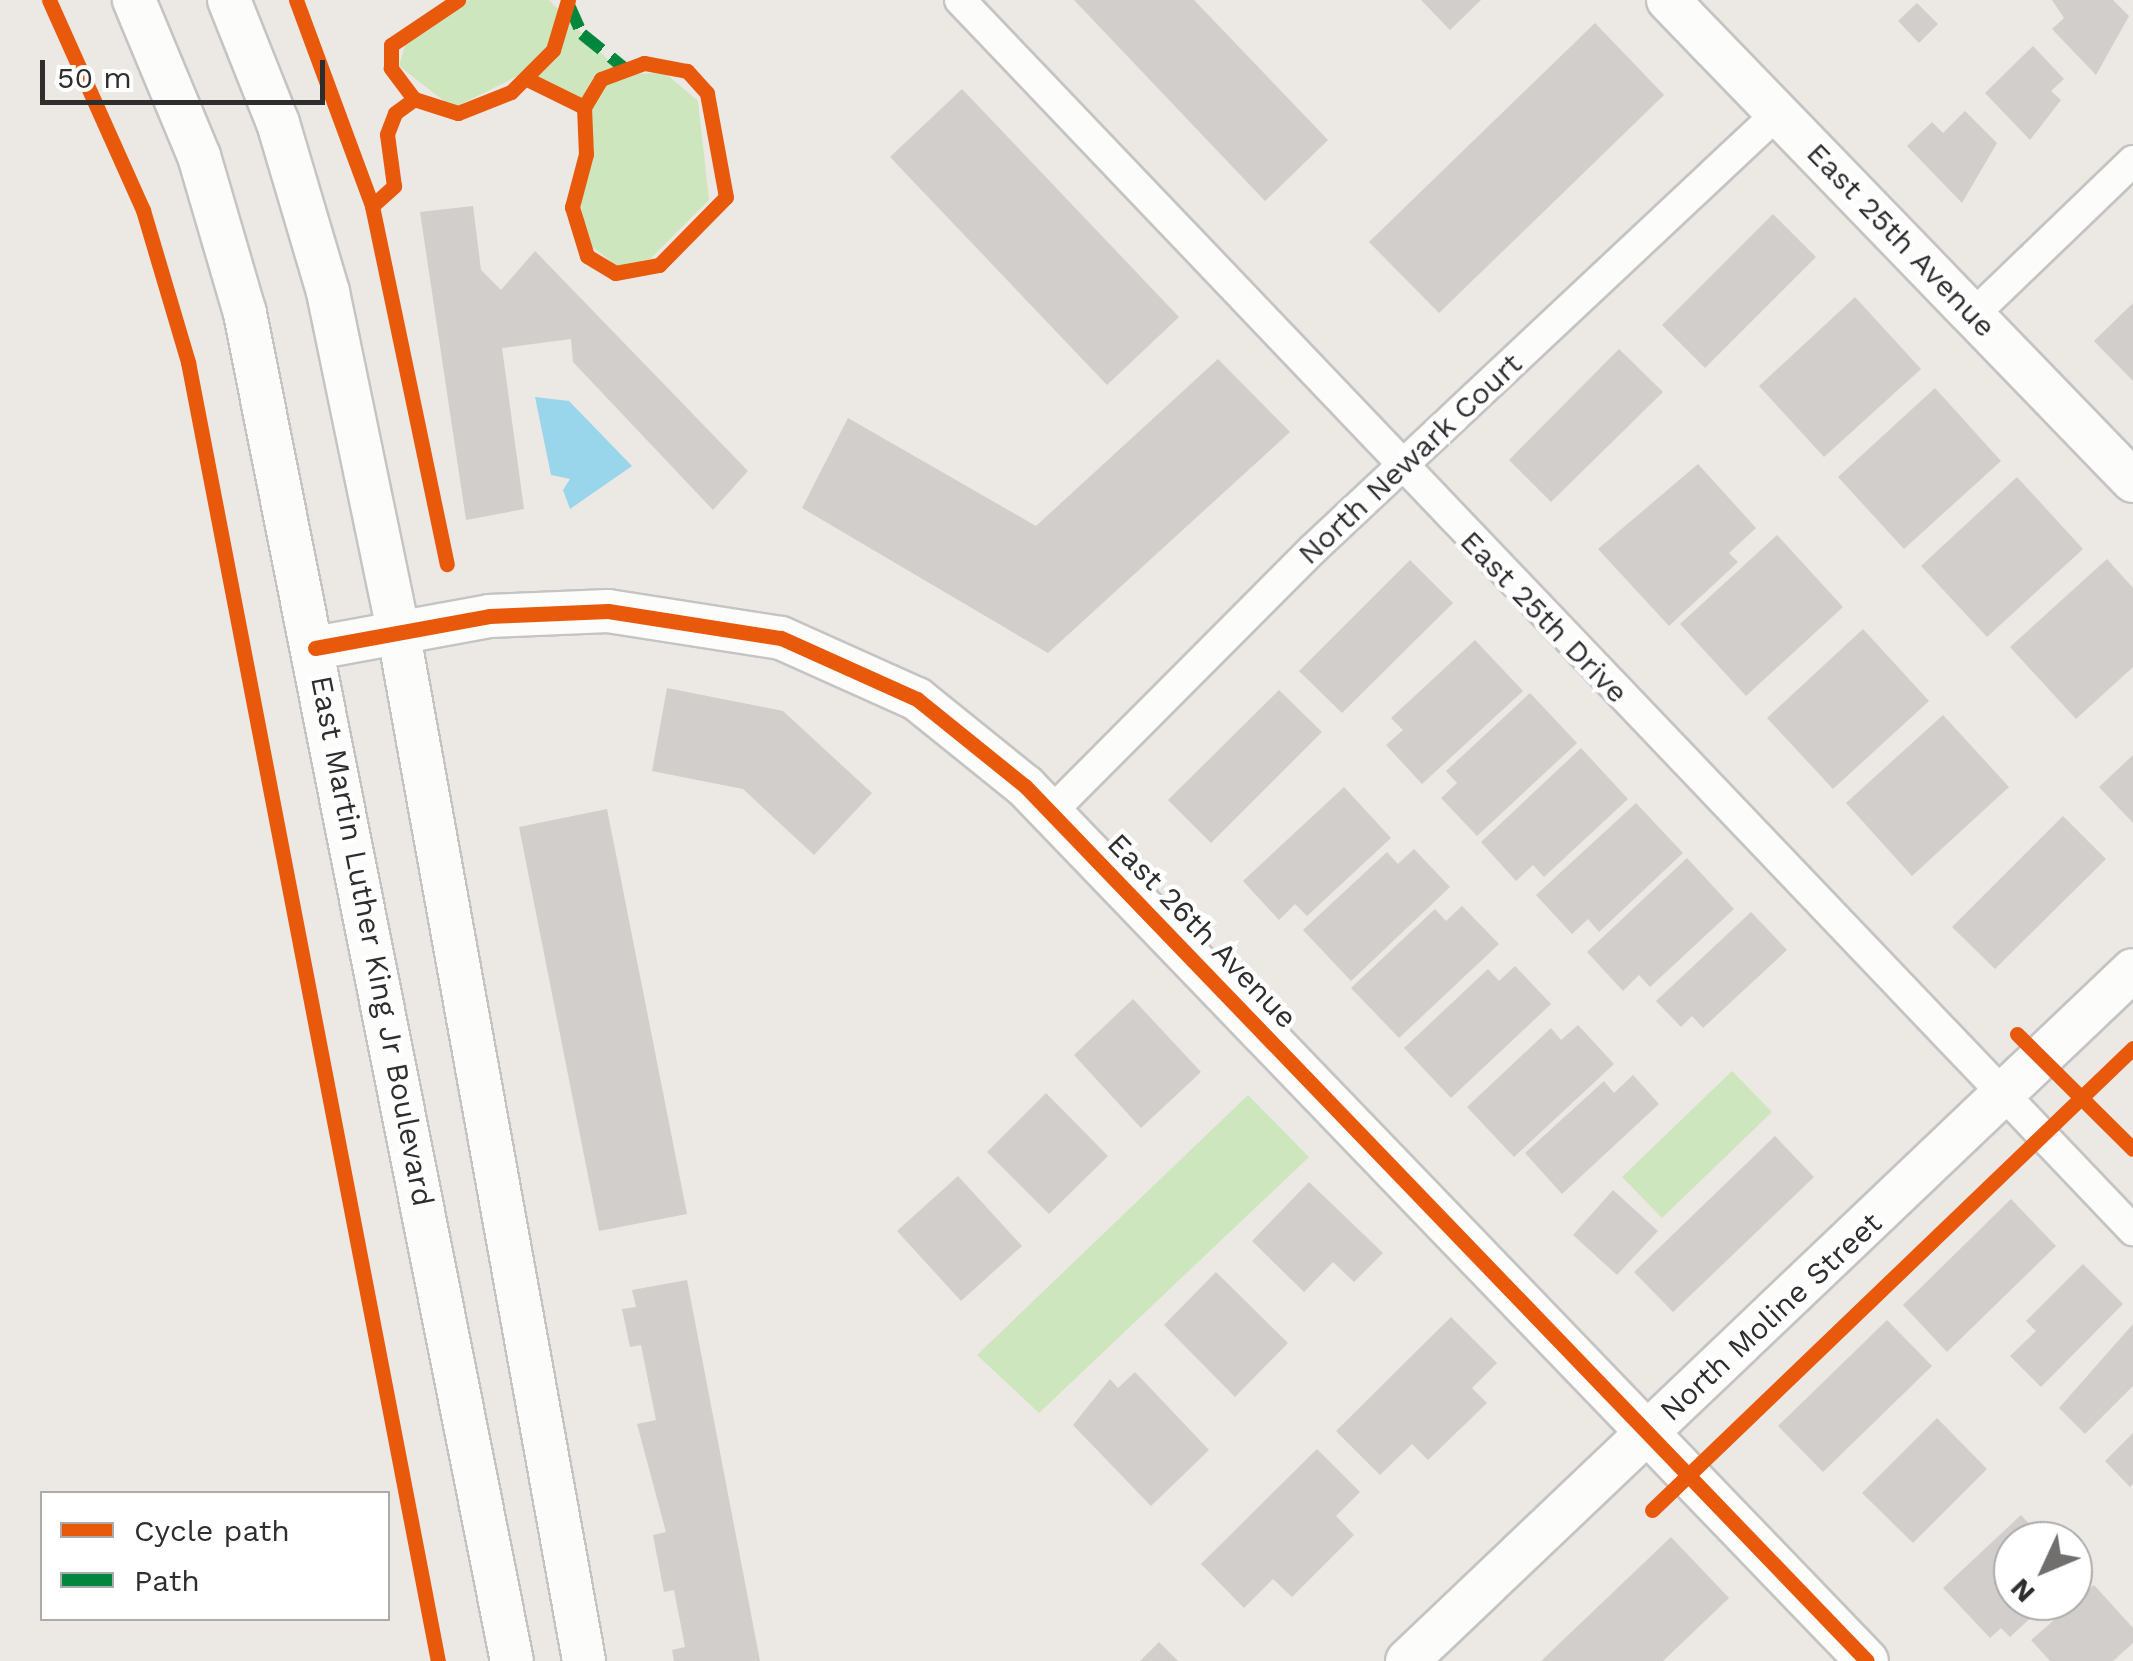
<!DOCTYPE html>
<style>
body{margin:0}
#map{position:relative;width:2133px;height:1661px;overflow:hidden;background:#ece8e4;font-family:"Work Sans",sans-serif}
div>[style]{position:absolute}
.green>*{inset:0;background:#cee6be}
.water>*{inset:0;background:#99d6ec}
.building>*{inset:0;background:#d1cecb}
.roads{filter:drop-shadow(2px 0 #c5c4c5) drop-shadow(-2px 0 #c5c4c5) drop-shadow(0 2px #c5c4c5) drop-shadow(0 -2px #c5c4c5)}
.street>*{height:30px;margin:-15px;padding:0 15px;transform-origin:15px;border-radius:15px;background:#fcfcfb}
.secondary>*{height:42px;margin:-21px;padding:0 21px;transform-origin:21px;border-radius:21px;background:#fcfcfb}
.quiet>*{height:12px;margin-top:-6px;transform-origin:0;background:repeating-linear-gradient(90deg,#00873e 0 25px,transparent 0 37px)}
.cycleway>*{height:15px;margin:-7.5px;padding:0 7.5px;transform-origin:7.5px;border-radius:7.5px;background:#e8590c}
span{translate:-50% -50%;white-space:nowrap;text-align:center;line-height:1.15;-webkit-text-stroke:9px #fff;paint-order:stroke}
.street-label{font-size:30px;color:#2e2e2e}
.legend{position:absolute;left:40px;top:1491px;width:350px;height:130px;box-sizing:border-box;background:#fff;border:2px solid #ababab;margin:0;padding:12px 18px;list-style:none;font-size:30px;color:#2e2e2e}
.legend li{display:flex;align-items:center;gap:20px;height:50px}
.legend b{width:50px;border:2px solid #ababab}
.north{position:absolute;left:1993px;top:1521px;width:100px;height:100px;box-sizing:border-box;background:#fff;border:2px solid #ababab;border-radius:50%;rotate:226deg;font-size:28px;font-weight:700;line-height:40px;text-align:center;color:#2e2e2e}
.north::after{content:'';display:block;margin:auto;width:35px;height:45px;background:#706f6e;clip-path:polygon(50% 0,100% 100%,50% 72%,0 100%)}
.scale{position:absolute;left:40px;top:60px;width:285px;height:45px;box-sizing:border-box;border:5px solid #2e2e2e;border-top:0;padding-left:12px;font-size:30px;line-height:35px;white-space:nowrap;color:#2e2e2e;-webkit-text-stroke:8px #fff;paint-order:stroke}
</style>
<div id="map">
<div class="green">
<i style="clip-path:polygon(469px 0,549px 0,622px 74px,665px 73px,698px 101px,709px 200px,650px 259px,617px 266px,586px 242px,579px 188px,591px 106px,528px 71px,453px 108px,399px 66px,409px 32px)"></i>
<i style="clip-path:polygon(1732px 1071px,1772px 1112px,1662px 1218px,1622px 1177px)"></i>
<i style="clip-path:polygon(1248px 1095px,1309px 1157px,1039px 1413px,977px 1355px)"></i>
</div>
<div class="water">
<i style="clip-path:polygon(535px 397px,569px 401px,632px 466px,570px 509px,563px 490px,570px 479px,551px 475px)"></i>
</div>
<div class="building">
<i style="clip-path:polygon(1074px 0,1194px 0,1328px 140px,1265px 201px)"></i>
<i style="clip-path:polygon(1421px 0,1481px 0,1450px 30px)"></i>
<i style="clip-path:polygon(2052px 0,2113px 0,2129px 16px,2096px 75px,2052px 29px,2064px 18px)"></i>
<i style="clip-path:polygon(1917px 3px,1938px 24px,1919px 43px,1898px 21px)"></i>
<i style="clip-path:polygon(1595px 23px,1664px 95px,1439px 313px,1369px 242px)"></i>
<i style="clip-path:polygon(2033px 46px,2064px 79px,2051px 91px,2061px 100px,2030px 140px,1985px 93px)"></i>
<i style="clip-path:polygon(962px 89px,1179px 317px,1107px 385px,890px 157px)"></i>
<i style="clip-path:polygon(1965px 111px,1997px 143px,1962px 203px,1907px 146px,1932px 122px,1943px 133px)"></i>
<i style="clip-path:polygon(473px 206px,481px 270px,501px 290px,535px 251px,748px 471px,713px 510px,573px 362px,571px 339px,502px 348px,524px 509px,466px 520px,420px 212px)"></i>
<i style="clip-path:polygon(1773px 214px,1816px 257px,1705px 368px,1662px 325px)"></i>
<i style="clip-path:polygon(1855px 297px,1921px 369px,1824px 457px,1759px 386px)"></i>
<i style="clip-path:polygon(2133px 303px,2133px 381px,2094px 341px)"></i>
<i style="clip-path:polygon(1619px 349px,1663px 392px,1551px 502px,1509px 460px)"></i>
<i style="clip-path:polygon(1218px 359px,1290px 432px,1048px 653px,802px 508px,848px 418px,1036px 526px)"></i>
<i style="clip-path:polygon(1935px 388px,2001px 461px,1904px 549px,1838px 477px)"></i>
<i style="clip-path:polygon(1698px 464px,1756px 528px,1729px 553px,1738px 562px,1669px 626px,1598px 549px)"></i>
<i style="clip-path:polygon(2017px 477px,2083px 549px,1987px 637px,1921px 566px)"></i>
<i style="clip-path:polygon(1777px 535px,1843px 607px,1746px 696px,1680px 624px)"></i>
<i style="clip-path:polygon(2107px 559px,2133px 588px,2133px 667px,2076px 719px,2010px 647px)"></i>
<i style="clip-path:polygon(1410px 560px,1453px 603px,1342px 713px,1299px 671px)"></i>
<i style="clip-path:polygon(1863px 629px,1929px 701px,1833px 789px,1767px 718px)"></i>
<i style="clip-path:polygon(1475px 640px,1523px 691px,1422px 784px,1386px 745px,1403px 730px,1391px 718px)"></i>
<i style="clip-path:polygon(667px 688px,783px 711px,872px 793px,814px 855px,743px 789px,652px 771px)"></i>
<i style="clip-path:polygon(1279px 690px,1322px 732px,1211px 843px,1168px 800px)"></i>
<i style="clip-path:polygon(1530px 693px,1577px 743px,1477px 836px,1441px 798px,1457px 783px,1446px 771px)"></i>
<i style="clip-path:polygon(1943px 715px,2009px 787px,1912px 876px,1846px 803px)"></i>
<i style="clip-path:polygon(1581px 748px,1628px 799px,1544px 877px,1533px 865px,1516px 881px,1481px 842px)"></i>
<i style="clip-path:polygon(2133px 755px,2133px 823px,2099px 787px)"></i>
<i style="clip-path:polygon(1344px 787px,1391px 838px,1307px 916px,1295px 904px,1279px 920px,1243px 881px)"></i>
<i style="clip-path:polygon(1636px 803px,1683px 853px,1599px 932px,1588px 919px,1572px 934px,1536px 895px)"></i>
<i style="clip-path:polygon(607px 809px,687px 1214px,599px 1231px,519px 827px)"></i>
<i style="clip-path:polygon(2063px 816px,2106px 859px,1995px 969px,1952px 927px)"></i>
<i style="clip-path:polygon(1414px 849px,1450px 887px,1351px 981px,1303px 930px,1387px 852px,1398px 864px)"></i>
<i style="clip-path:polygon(1687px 858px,1734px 909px,1650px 987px,1639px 975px,1623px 991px,1587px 952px)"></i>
<i style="clip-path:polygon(1462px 906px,1499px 944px,1399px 1038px,1351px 988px,1435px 909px,1446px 921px)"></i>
<i style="clip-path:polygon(1751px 912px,1787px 950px,1703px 1028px,1692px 1016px,1681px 1027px,1656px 1001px)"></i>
<i style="clip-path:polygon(1515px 966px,1551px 1004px,1451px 1098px,1404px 1048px,1488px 969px,1499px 981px)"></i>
<i style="clip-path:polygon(1133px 999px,1201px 1072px,1141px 1128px,1074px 1055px)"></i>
<i style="clip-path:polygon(1578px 1025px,1614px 1064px,1514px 1157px,1467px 1107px,1551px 1028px,1561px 1040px)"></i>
<i style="clip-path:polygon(1633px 1075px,1659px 1104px,1562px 1194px,1525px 1153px,1604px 1081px,1614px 1093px)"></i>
<i style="clip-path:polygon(1046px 1093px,1108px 1156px,1049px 1214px,987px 1152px)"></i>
<i style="clip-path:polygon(1775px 1136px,1814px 1177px,1673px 1312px,1634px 1272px)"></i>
<i style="clip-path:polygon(958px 1176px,1022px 1246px,961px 1301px,897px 1231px)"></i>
<i style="clip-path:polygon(1309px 1182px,1383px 1253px,1354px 1282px,1333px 1262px,1304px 1292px,1252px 1241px)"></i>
<i style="clip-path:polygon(1613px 1190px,1658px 1231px,1617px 1275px,1573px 1235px)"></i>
<i style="clip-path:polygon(2011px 1199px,2056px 1246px,1947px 1352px,1903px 1305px)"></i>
<i style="clip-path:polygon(2083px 1264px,2123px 1304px,2041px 1387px,2010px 1356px,2036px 1331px,2026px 1321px)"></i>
<i style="clip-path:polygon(1216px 1272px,1288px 1343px,1235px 1397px,1164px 1325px)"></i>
<i style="clip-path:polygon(687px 1280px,760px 1661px,674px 1661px,672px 1650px,685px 1647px,674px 1590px,664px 1592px,653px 1535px,666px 1532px,637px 1424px,656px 1420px,641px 1345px,630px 1347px,622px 1309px,636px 1307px,632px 1290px)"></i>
<i style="clip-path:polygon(1451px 1317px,1497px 1363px,1472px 1388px,1487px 1403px,1428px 1460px,1412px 1444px,1380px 1475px,1336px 1431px)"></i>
<i style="clip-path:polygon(1887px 1320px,1932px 1366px,1823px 1472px,1778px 1426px)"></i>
<i style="clip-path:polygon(2133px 1324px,2133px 1386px,2085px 1434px,2059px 1408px)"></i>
<i style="clip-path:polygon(1135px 1372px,1209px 1450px,1151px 1506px,1073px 1425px,1110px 1379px,1118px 1388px)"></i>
<i style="clip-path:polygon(1937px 1418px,1987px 1469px,1913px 1543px,1862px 1493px)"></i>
<i style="clip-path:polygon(2133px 1433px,2133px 1484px,2130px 1487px,2105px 1461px)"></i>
<i style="clip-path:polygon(1317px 1449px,1360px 1492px,1336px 1516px,1354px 1535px,1292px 1597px,1273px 1579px,1244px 1608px,1201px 1564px)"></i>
<i style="clip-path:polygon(2021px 1515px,2045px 1541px,2013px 1541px,2013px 1601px,2049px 1601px,2010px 1637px,2001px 1628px,1990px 1638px,1943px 1588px)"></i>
<i style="clip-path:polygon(1671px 1537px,1729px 1598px,1663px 1661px,1541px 1661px)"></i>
<i style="clip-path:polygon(2094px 1585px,2133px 1628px,2133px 1643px,2113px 1661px,2050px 1661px,2031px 1640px)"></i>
<i style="clip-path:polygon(1159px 1642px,1178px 1661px,1140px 1661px)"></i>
</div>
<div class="roads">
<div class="street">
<i style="left:960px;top:0;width:1700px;rotate:46.36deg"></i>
<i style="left:1973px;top:315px;width:222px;rotate:-43.9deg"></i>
<i style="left:1050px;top:813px;width:371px;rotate:-45.1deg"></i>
<i style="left:1312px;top:550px;width:639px;rotate:-43.16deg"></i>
</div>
<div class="secondary">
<i style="left:134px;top:0;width:169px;rotate:67.4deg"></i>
<i style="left:199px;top:156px;width:164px;rotate:73.7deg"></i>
<i style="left:245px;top:313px;width:1374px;rotate:78.8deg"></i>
<i style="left:229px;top:0;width:132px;rotate:68.3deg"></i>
<i style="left:278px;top:123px;width:176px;rotate:73.5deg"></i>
<i style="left:328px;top:292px;width:345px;rotate:78.3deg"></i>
<i style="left:398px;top:630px;width:1048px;rotate:79.77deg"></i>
<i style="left:1668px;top:0;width:669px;rotate:45.97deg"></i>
<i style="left:315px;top:648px;width:177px;rotate:-10.4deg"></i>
<i style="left:489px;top:616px;width:119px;rotate:-2.4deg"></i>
<i style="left:608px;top:611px;width:175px;rotate:8.9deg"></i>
<i style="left:781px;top:638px;width:149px;rotate:24.2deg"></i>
<i style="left:917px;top:699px;width:139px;rotate:38.9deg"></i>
<i style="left:1025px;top:786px;width:1214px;rotate:46.1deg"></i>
<i style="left:1407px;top:1661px;width:1002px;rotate:-43.59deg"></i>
</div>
</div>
<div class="quiet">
<i style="left:569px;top:5px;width:32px;rotate:66deg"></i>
<i style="left:582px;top:34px;width:53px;rotate:38.8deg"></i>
</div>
<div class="cycleway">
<i style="left:49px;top:0;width:230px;rotate:65.9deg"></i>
<i style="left:143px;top:210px;width:159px;rotate:73.5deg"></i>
<i style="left:188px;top:362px;width:1323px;rotate:79.11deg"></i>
<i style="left:296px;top:0;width:220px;rotate:69.7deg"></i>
<i style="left:372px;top:206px;width:366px;rotate:78.2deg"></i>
<i style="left:527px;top:79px;width:64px;rotate:26.2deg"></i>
<i style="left:584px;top:107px;width:47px;rotate:87.6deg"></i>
<i style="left:586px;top:154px;width:55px;rotate:104.8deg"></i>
<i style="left:572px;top:207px;width:51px;rotate:73deg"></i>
<i style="left:587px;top:256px;width:33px;rotate:31deg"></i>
<i style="left:615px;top:273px;width:45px;rotate:-10.3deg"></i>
<i style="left:659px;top:265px;width:95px;rotate:-45.4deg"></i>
<i style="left:726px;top:197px;width:106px;rotate:-100.4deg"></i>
<i style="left:707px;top:93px;width:30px;rotate:-132deg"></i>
<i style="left:687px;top:71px;width:44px;rotate:-169.5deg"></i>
<i style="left:644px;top:63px;width:46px;rotate:159.6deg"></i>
<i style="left:601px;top:79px;width:33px;rotate:121deg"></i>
<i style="left:414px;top:99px;width:39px;rotate:-127deg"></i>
<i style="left:391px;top:68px;width:23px;rotate:-90deg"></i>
<i style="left:391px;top:45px;width:81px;rotate:-33.9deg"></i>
<i style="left:372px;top:206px;width:30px;rotate:-42deg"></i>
<i style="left:394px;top:186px;width:52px;rotate:-97.7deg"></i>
<i style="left:387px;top:134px;width:22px;rotate:-69deg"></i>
<i style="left:395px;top:113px;width:24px;rotate:-36deg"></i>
<i style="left:414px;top:99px;width:46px;rotate:17.7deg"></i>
<i style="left:458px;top:113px;width:57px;rotate:-21.6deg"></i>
<i style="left:511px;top:92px;width:59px;rotate:-45deg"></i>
<i style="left:553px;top:50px;width:52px;rotate:-73.3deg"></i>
<i style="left:315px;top:648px;width:177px;rotate:-10.4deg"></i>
<i style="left:489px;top:616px;width:119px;rotate:-2.4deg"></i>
<i style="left:608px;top:611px;width:175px;rotate:8.9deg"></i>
<i style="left:781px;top:638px;width:149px;rotate:24.2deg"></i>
<i style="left:917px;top:699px;width:139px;rotate:38.9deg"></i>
<i style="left:1025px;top:786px;width:1214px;rotate:46.1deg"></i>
<i style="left:2017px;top:1034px;width:163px;rotate:44.8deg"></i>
<i style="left:1652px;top:1510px;width:667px;rotate:-43.85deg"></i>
</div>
<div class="street-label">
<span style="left:1901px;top:240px;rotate:46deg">East 25th Avenue</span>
<span style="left:1410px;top:459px;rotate:-43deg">North Newark Court</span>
<span style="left:1544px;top:617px;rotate:46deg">East 25th Drive</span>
<span style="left:1202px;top:931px;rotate:46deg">East 26th Avenue</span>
<span style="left:372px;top:941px;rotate:79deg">East Martin Luther King Jr Boulevard</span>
<span style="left:1771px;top:1317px;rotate:-43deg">North Moline Street</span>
</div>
<ul class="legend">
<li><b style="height:12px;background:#e8590c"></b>Cycle path</li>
<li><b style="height:12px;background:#00873e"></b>Path</li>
</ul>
<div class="north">N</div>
<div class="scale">50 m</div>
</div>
